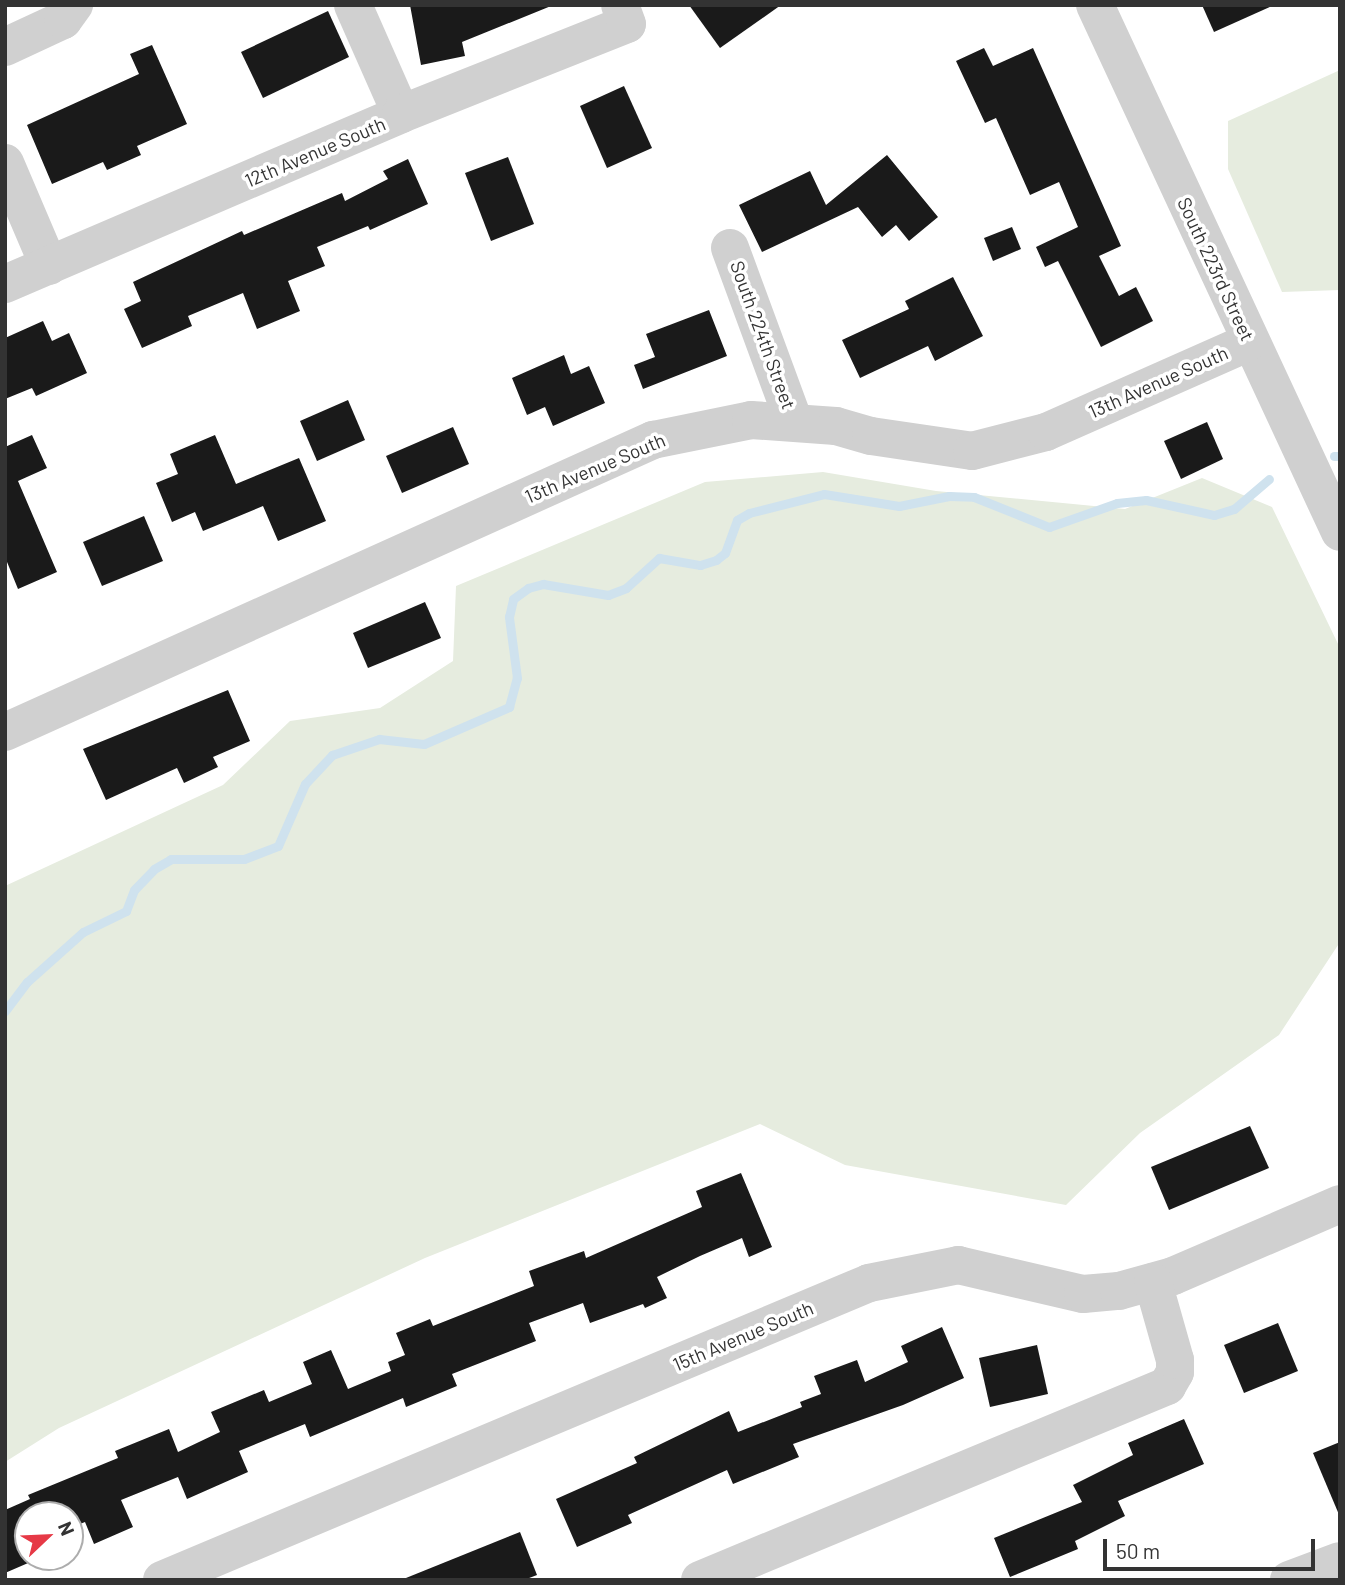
<!DOCTYPE html>
<style>
body{margin:0}
#map{position:relative;width:1345px;height:1585px;overflow:hidden;background:#fff;font-family:Barlow,sans-serif}
div>[style]{position:absolute}
.green>*{inset:0;background:#e6ecdf}
.stream>*{height:9px;margin:-4.5px;padding:0 4.5px;transform-origin:4.5px;border-radius:4.5px;background:#cfe2ee}
.building>*{inset:0;background:#1a1a1a}
.minor>*{height:38px;margin:-19px;padding:0 19px;transform-origin:19px;border-radius:19px;background:#d0d0d0}
span{translate:-50% -50%;white-space:nowrap;text-align:center;line-height:1.15;-webkit-text-stroke:7px #fff;paint-order:stroke}
.street-label{font-size:19px;color:#333}
.frame{position:absolute;inset:0;border:7px solid #333;pointer-events:none}
.north{position:absolute;left:14px;top:1501px;width:70px;height:70px;box-sizing:border-box;background:#fff;border:2px solid #adadad;border-radius:50%;rotate:67deg;font-size:19px;font-weight:700;line-height:28px;text-align:center;color:#333}
.north::after{content:'';display:block;margin:auto;width:24px;height:32px;background:#e63946;clip-path:polygon(50% 0,100% 100%,50% 72%,0 100%)}
.scale{position:absolute;left:1103px;top:1539px;width:212px;height:32px;box-sizing:border-box;border:4px solid #333;border-top:0;padding-left:9px;font-size:21px;line-height:24px;white-space:nowrap;color:#333;-webkit-text-stroke:5px #fff;paint-order:stroke}
</style>
<div id="map">
<div class="green">
<i style="clip-path:polygon(1340px 70px,1340px 290px,1282px 292px,1228px 169px,1228px 121px)"></i>
<i style="clip-path:polygon(823px 472px,936px 491px,1125px 509px,1202px 478px,1272px 507px,1340px 648px,1340px 942px,1279px 1035px,1140px 1133px,1066px 1205px,845px 1165px,760px 1124px,425px 1258px,59px 1428px,5px 1462px,5px 886px,223px 785px,290px 721px,380px 708px,453px 661px,456px 586px,705px 482px)"></i>
</div>
<div class="stream">
<i style="left:1334px;top:456px;width:6px"></i>
<i style="left:5px;top:1011px;width:36px;rotate:-53deg"></i>
<i style="left:27px;top:982px;width:75px;rotate:-41.8deg"></i>
<i style="left:83px;top:932px;width:48px;rotate:-26deg"></i>
<i style="left:126px;top:911px;width:22px;rotate:-69deg"></i>
<i style="left:134px;top:890px;width:29px;rotate:-46deg"></i>
<i style="left:154px;top:869px;width:20px;rotate:-30deg"></i>
<i style="left:171px;top:859px;width:73px"></i>
<i style="left:244px;top:859px;width:36px;rotate:-21deg"></i>
<i style="left:278px;top:846px;width:68px;rotate:-66.5deg"></i>
<i style="left:305px;top:784px;width:40px;rotate:-47deg"></i>
<i style="left:332px;top:755px;width:50px;rotate:-18.8deg"></i>
<i style="left:379px;top:739px;width:45px;rotate:6.3deg"></i>
<i style="left:424px;top:744px;width:93px;rotate:-23.5deg"></i>
<i style="left:509px;top:707px;width:30px;rotate:-75deg"></i>
<i style="left:517px;top:678px;width:62px;rotate:-97.5deg"></i>
<i style="left:509px;top:617px;width:18px;rotate:-77deg"></i>
<i style="left:513px;top:599px;width:19px;rotate:-36deg"></i>
<i style="left:528px;top:588px;width:16px;rotate:-15deg"></i>
<i style="left:543px;top:584px;width:66px;rotate:9.6deg"></i>
<i style="left:608px;top:595px;width:19px;rotate:-21deg"></i>
<i style="left:626px;top:588px;width:45px;rotate:-42.3deg"></i>
<i style="left:659px;top:558px;width:42px;rotate:9.7deg"></i>
<i style="left:700px;top:565px;width:17px;rotate:-17deg"></i>
<i style="left:716px;top:560px;width:11px;rotate:-38deg"></i>
<i style="left:725px;top:553px;width:35px;rotate:-70deg"></i>
<i style="left:737px;top:520px;width:14px;rotate:-30deg"></i>
<i style="left:749px;top:513px;width:77px;rotate:-14.2deg"></i>
<i style="left:824px;top:494px;width:76px;rotate:9.1deg"></i>
<i style="left:899px;top:506px;width:51px;rotate:-11.3deg"></i>
<i style="left:949px;top:496px;width:25px;rotate:2deg"></i>
<i style="left:974px;top:497px;width:81px;rotate:21.8deg"></i>
<i style="left:1049px;top:527px;width:72px;rotate:-19.4deg"></i>
<i style="left:1117px;top:503px;width:29px;rotate:-6deg"></i>
<i style="left:1146px;top:500px;width:70px;rotate:12.4deg"></i>
<i style="left:1214px;top:515px;width:21px;rotate:-17deg"></i>
<i style="left:1234px;top:509px;width:46px;rotate:-40.6deg"></i>
</div>
<div class="building">
<i style="clip-path:polygon(410px 5px,551px 5px,551px 6px,462px 42px,465px 56px,421px 65px)"></i>
<i style="clip-path:polygon(689px 5px,781px 5px,720px 48px)"></i>
<i style="clip-path:polygon(1202px 5px,1274px 5px,1214px 32px)"></i>
<i style="clip-path:polygon(328px 11px,349px 57px,263px 98px,241px 52px)"></i>
<i style="clip-path:polygon(152px 45px,187px 124px,137px 146px,141px 155px,107px 170px,103px 162px,52px 184px,27px 125px,139px 74px,130px 54px)"></i>
<i style="clip-path:polygon(984px 48px,993px 66px,1033px 48px,1121px 246px,1099px 256px,1119px 296px,1136px 287px,1153px 321px,1101px 347px,1058px 261px,1045px 267px,1036px 247px,1078px 227px,1059px 182px,1030px 195px,996px 118px,985px 123px,956px 61px)"></i>
<i style="clip-path:polygon(624px 86px,652px 148px,607px 168px,580px 106px)"></i>
<i style="clip-path:polygon(887px 155px,938px 217px,909px 241px,896px 225px,882px 237px,858px 207px,762px 252px,739px 205px,810px 171px,826px 205px)"></i>
<i style="clip-path:polygon(508px 157px,534px 224px,491px 241px,465px 173px)"></i>
<i style="clip-path:polygon(408px 159px,428px 204px,370px 230px,368px 226px,317px 247px,325px 266px,288px 281px,300px 311px,257px 329px,243px 293px,188px 316px,192px 326px,142px 348px,124px 309px,141px 301px,133px 282px,242px 231px,244px 235px,342px 193px,345px 201px,388px 179px,383px 171px)"></i>
<i style="clip-path:polygon(1012px 227px,1021px 249px,993px 261px,984px 238px)"></i>
<i style="clip-path:polygon(953px 277px,983px 336px,935px 361px,928px 346px,860px 378px,842px 340px,909px 309px,905px 301px)"></i>
<i style="clip-path:polygon(709px 310px,727px 356px,643px 389px,634px 365px,655px 357px,646px 334px)"></i>
<i style="clip-path:polygon(43px 321px,52px 341px,69px 333px,87px 373px,36px 396px,32px 388px,5px 399px,5px 338px)"></i>
<i style="clip-path:polygon(564px 355px,571px 374px,589px 366px,605px 403px,553px 426px,545px 407px,527px 415px,512px 378px)"></i>
<i style="clip-path:polygon(348px 400px,365px 440px,317px 461px,300px 421px)"></i>
<i style="clip-path:polygon(1207px 422px,1223px 459px,1181px 479px,1164px 441px)"></i>
<i style="clip-path:polygon(453px 427px,469px 464px,402px 493px,386px 456px)"></i>
<i style="clip-path:polygon(32px 435px,47px 468px,18px 481px,57px 572px,18px 589px,5px 557px,5px 447px)"></i>
<i style="clip-path:polygon(215px 435px,236px 484px,299px 458px,326px 521px,278px 541px,263px 506px,203px 531px,195px 512px,172px 522px,156px 483px,178px 474px,170px 454px)"></i>
<i style="clip-path:polygon(144px 516px,163px 561px,102px 586px,83px 542px)"></i>
<i style="clip-path:polygon(425px 602px,441px 638px,368px 668px,353px 633px)"></i>
<i style="clip-path:polygon(228px 690px,250px 741px,213px 757px,218px 767px,184px 783px,177px 768px,106px 800px,83px 749px)"></i>
<i style="clip-path:polygon(1250px 1126px,1269px 1168px,1169px 1210px,1151px 1167px)"></i>
<i style="clip-path:polygon(741px 1173px,772px 1247px,749px 1257px,742px 1238px,700px 1256px,657px 1277px,667px 1298px,645px 1308px,643px 1304px,590px 1323px,583px 1303px,529px 1323px,536px 1341px,452px 1374px,457px 1386px,406px 1407px,403px 1398px,310px 1437px,305px 1424px,239px 1451px,248px 1472px,187px 1499px,178px 1477px,121px 1500px,133px 1527px,94px 1544px,85px 1522px,70px 1528px,70px 1515px,28px 1515px,28px 1557px,42px 1557px,5px 1573px,5px 1510px,30px 1499px,28px 1495px,118px 1458px,115px 1451px,169px 1429px,178px 1452px,220px 1432px,211px 1412px,264px 1390px,269px 1402px,312px 1384px,303px 1362px,331px 1350px,348px 1389px,391px 1371px,388px 1362px,405px 1355px,396px 1333px,430px 1319px,433px 1326px,534px 1286px,529px 1271px,584px 1251px,586px 1258px,702px 1207px,696px 1191px)"></i>
<i style="clip-path:polygon(1278px 1323px,1298px 1371px,1244px 1393px,1224px 1345px)"></i>
<i style="clip-path:polygon(942px 1327px,964px 1378px,903px 1405px,793px 1444px,799px 1457px,733px 1484px,727px 1470px,628px 1515px,632px 1523px,577px 1547px,556px 1499px,637px 1463px,634px 1457px,729px 1411px,738px 1432px,802px 1407px,800px 1402px,821px 1394px,814px 1376px,857px 1360px,865px 1382px,908px 1362px,901px 1346px)"></i>
<i style="clip-path:polygon(1037px 1345px,1048px 1394px,990px 1407px,979px 1358px)"></i>
<i style="clip-path:polygon(1184px 1419px,1204px 1464px,1118px 1501px,1125px 1516px,1075px 1541px,1078px 1549px,1010px 1577px,994px 1538px,1082px 1502px,1073px 1485px,1133px 1455px,1128px 1443px)"></i>
<i style="clip-path:polygon(1340px 1442px,1340px 1517px,1313px 1453px)"></i>
<i style="clip-path:polygon(520px 1532px,537px 1575px,524px 1580px,401px 1580px)"></i>
</div>
<div class="minor">
<i style="left:353px;top:5px;width:119px;rotate:66.2deg"></i>
<i style="left:1095px;top:5px;width:581px;rotate:65.07deg"></i>
<i style="left:5px;top:47px;width:64px;rotate:-25deg"></i>
<i style="left:63px;top:20px;width:19px;rotate:-54deg"></i>
<i style="left:5px;top:163px;width:112px;rotate:66.9deg"></i>
<i style="left:730px;top:248px;width:185px;rotate:69.8deg"></i>
<i style="left:5px;top:284px;width:431px;rotate:-23.2deg"></i>
<i style="left:401px;top:114px;width:243px;rotate:-21.7deg"></i>
<i style="left:627px;top:24px;width:20px;rotate:-110deg"></i>
<i style="left:5px;top:732px;width:711px;rotate:-24.26deg"></i>
<i style="left:653px;top:440px;width:100px;rotate:-11.5deg"></i>
<i style="left:751px;top:420px;width:85px;rotate:4deg"></i>
<i style="left:836px;top:426px;width:36px;rotate:16deg"></i>
<i style="left:871px;top:436px;width:102px;rotate:8.4deg"></i>
<i style="left:972px;top:451px;width:76px;rotate:-14.4deg"></i>
<i style="left:1046px;top:432px;width:222px;rotate:-23.9deg"></i>
<i style="left:162px;top:1580px;width:767px;rotate:-22.79deg"></i>
<i style="left:869px;top:1283px;width:91px;rotate:-11.4deg"></i>
<i style="left:958px;top:1265px;width:128px;rotate:13.1deg"></i>
<i style="left:1083px;top:1294px;width:36px;rotate:-5deg"></i>
<i style="left:1119px;top:1291px;width:56px;rotate:-15.5deg"></i>
<i style="left:1173px;top:1276px;width:182px;rotate:-23.3deg"></i>
<i style="left:700px;top:1580px;width:506px;rotate:-22.56deg"></i>
<i style="left:1167px;top:1386px;width:16px;rotate:-60deg"></i>
<i style="left:1175px;top:1372px;width:12px;rotate:-90deg"></i>
<i style="left:1175px;top:1360px;width:81px;rotate:-105.8deg"></i>
<i style="left:1289px;top:1580px;width:54px;rotate:-20.4deg"></i>
</div>
<div class="street-label">
<span style="left:315px;top:152px;rotate:-23deg">12th Avenue South</span>
<span style="left:1216px;top:269px;rotate:65deg">South 223rd Street</span>
<span style="left:763px;top:335px;rotate:70deg">South 224th Street</span>
<span style="left:1158px;top:382px;rotate:-24deg">13th Avenue South</span>
<span style="left:595px;top:468px;rotate:-23deg">13th Avenue South</span>
<span style="left:743px;top:1336px;rotate:-23deg">15th Avenue South</span>
</div>
<div class="frame"></div>
<div class="north">N</div>
<div class="scale">50 m</div>
</div>
